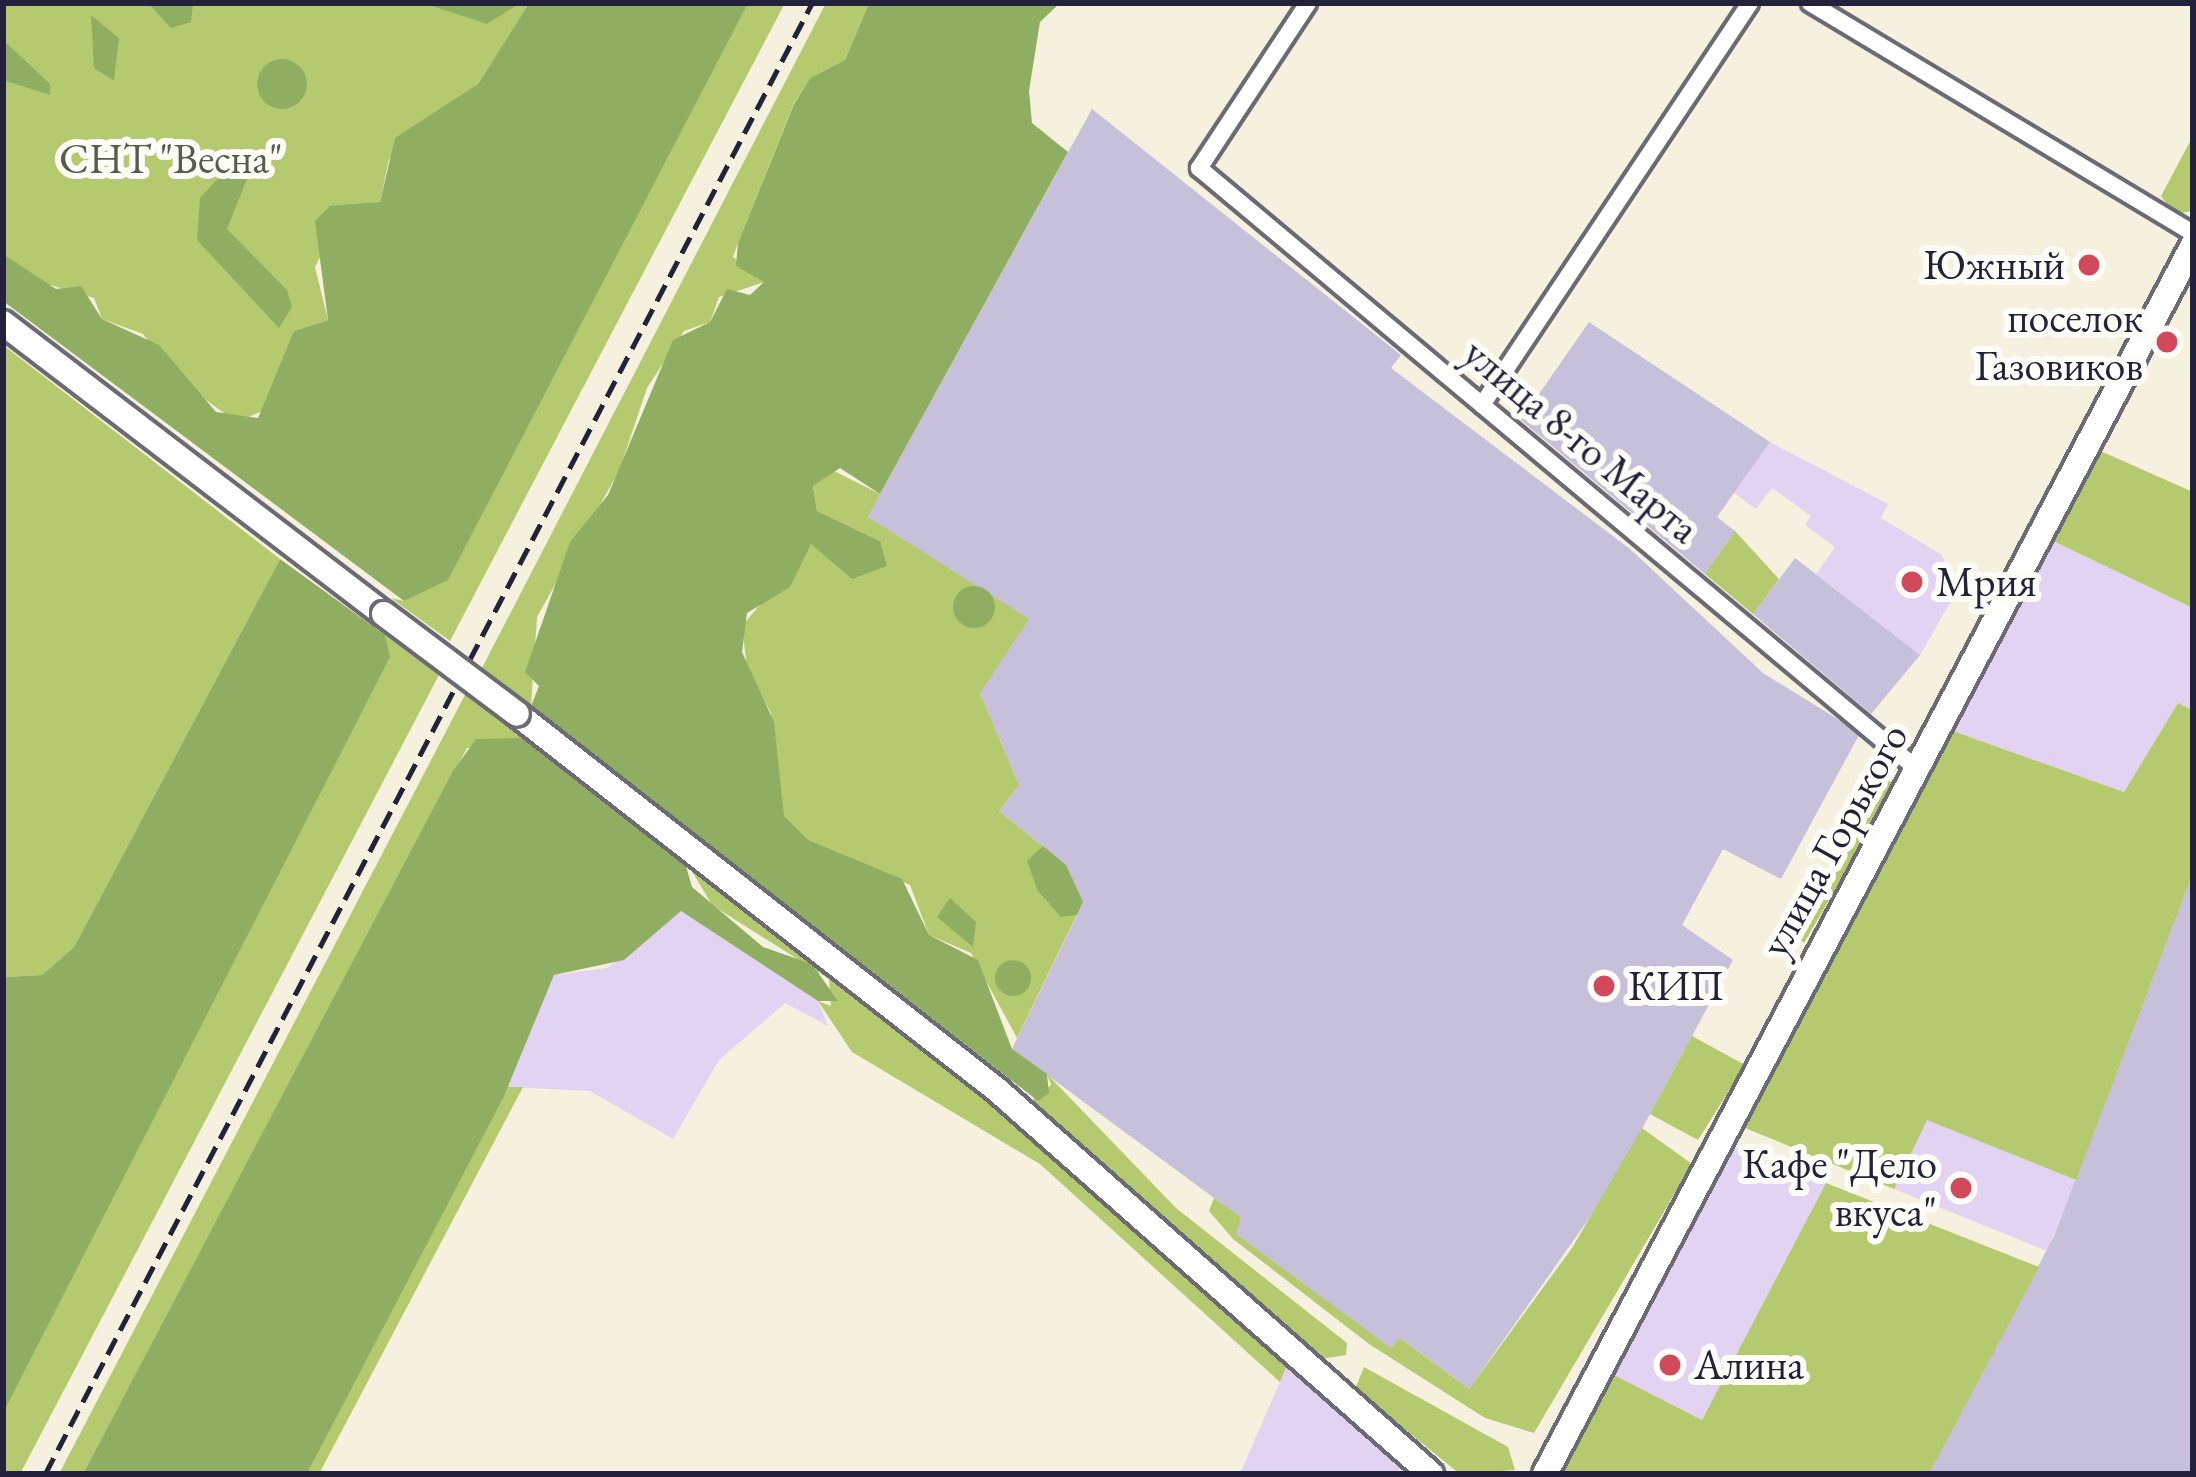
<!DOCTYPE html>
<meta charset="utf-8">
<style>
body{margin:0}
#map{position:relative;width:2196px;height:1477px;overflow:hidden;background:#f6f0de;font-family:"EB Garamond",serif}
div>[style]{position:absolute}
.built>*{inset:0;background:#e3d3f2}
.industrial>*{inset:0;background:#c6c0da}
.green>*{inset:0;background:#b5ca6e}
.forest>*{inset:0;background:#90ae61}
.round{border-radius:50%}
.roads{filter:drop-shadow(3px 0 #6c6a74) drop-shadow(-3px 0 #6c6a74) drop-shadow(0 3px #6c6a74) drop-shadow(0 -3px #6c6a74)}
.street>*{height:16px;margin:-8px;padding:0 8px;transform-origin:8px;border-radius:8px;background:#fff}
.secondary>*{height:24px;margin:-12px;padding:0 12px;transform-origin:12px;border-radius:12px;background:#fff}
.rail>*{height:4.5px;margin-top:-2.25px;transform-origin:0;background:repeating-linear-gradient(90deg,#22223b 0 18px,transparent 0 27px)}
.bridges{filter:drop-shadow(3px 0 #6c6a74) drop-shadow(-3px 0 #6c6a74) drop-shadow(0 3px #6c6a74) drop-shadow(0 -3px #6c6a74)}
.secondary-bridge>*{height:24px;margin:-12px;padding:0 12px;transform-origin:12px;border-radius:12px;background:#fff}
.dots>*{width:33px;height:33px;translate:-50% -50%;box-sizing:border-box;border:6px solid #fdfcf7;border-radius:50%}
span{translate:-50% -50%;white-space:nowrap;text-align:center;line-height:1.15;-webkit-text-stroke:12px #fdfcf7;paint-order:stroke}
.park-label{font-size:42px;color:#555d4d}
.poi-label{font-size:42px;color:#22223b}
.right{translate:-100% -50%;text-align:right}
.left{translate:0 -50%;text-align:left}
.street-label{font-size:42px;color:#22223b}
.frame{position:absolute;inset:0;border:6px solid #22223b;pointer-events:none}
</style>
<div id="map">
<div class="built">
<i style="clip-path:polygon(1770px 442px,1888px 504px,1881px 518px,1942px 555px,1958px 589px,1920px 655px,1816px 574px,1835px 547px,1805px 525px,1811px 516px,1772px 488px,1756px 509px,1734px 493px)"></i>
<i style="clip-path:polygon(2051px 540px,2193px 608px,2193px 710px,2178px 703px,2124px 792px,1953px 731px)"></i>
<i style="clip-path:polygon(681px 911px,818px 1001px,828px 1026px,785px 1003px,719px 1060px,673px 1139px,590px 1091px,507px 1087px,554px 975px,607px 968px)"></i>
<i style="clip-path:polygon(1926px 1119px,2076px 1180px,2047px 1251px,1894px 1189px)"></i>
<i style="clip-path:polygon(1727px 1144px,1826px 1183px,1702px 1420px,1610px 1373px)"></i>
<i style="clip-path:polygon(1288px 1363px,1402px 1464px,1397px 1474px,1240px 1474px)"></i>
</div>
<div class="industrial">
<i style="clip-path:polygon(1092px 109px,1401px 355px,1391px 368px,1630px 549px,1763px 673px,1860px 733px,1781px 879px,1723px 849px,1682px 925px,1733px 960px,1609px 1190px,1469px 1389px,1400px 1338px,1392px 1349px,1235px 1234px,1240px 1217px,1012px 1049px,1083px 903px,1066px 865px,999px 811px,1019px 785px,980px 693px,868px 516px)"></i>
<i style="clip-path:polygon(1589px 322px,1770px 442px,1717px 517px,1735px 531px,1705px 574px,1521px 420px)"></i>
<i style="clip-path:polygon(1795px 558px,1920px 655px,1871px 714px,1753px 614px)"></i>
<i style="clip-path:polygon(2193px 873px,2193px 1474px,1929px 1474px,2054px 1236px)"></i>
</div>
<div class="green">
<i style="clip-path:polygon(3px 3px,529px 3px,478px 84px,389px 159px,380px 202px,346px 206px,315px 267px,328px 320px,294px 331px,270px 408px,236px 422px,179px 380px,143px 334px,102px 319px,94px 298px,40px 282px,3px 254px)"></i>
<i style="clip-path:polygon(748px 3px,785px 3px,450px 641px,391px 598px,404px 601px)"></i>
<i style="clip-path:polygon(826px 3px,869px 3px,845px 60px,810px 78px,794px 103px,738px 243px,733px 257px,765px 282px,719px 297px,710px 322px,684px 331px,647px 388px,619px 471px,537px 617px,531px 706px,482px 668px)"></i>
<i style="clip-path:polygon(2193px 136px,2193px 211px,2174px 214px,2161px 196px)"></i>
<i style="clip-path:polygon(3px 345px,280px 559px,74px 947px,42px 975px,3px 977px)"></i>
<i style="clip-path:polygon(2096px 449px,2193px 492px,2193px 608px,2051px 540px)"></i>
<i style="clip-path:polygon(828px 468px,880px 494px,868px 517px,1029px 619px,980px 693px,1019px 785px,999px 811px,1066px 865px,1083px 902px,1017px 1038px,971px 953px,929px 935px,910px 885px,807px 840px,783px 816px,771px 713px,747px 668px,742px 626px,811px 544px,838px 564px,880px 541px,817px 511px,813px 486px)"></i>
<i style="clip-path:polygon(1735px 531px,1779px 579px,1753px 614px,1705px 574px)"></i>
<i style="clip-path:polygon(385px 635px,439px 675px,20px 1474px,3px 1474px,3px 1396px,389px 657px)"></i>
<i style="clip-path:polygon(466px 693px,525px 738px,467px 748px,83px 1474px,59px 1474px)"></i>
<i style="clip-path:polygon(2178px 703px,2193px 710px,2193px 873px,2076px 1180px,1927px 1120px,1894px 1189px,1740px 1126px,1953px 731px,2124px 792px)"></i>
<i style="clip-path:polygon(1886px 779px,1896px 785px,1804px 943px,1799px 938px)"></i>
<i style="clip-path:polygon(683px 856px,1018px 1120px,1288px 1363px,1280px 1382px,1040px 1164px,852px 1052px,818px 1001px,831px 1006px,829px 979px,712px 905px)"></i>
<i style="clip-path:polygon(1692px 1036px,1745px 1065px,1698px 1140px,1650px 1114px)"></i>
<i style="clip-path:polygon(1047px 1074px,1176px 1208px,1347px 1343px,1346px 1355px,1321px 1359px,1031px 1101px,1051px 1085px)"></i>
<i style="clip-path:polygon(507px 1087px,523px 1087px,319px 1474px,307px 1474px)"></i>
<i style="clip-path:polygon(1642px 1128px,1692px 1164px,1534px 1433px,1485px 1418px,1369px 1344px,1233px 1239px,1209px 1211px,1214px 1198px,1241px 1217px,1236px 1234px,1391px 1348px,1400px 1338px,1469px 1389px,1572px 1248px)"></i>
<i style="clip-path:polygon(1826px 1183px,2039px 1267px,1929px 1474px,1557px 1474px,1610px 1373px,1702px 1420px)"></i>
<i style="clip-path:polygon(1364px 1367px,1508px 1447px,1515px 1470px,1460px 1474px,1355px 1389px)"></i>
</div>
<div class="forest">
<i style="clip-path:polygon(148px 3px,193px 3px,191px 22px,171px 28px)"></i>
<i style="clip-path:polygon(423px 3px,520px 3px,487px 24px)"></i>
<i style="clip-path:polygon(529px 3px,748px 3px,448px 580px,404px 601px,3px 301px,3px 254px,56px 289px,81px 286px,102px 319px,159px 345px,216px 412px,258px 418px,294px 331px,328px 320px,315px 221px,330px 206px,380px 202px,395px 138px,478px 84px)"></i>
<i style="clip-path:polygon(869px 3px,1060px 3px,1040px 22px,1029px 91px,1032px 123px,1068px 152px,880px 494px,840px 468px,813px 486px,817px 511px,880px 541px,887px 566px,852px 579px,811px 544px,790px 587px,747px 613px,742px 652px,774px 722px,784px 816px,808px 840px,902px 879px,929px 935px,978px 960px,1012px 1049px,1047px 1074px,1049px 1093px,1038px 1101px,531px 706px,539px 686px,525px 672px,570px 542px,608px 495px,673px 340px,710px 322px,727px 289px,750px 295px,764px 282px,736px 266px,738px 243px,794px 104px,810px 78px,845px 60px)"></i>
<i style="clip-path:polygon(91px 15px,119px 38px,114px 81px,94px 68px)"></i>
<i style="clip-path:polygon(3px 40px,50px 84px,50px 95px,3px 80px)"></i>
<i class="round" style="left:257px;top:59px;width:50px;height:50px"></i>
<i style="clip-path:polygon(231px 164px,247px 179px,227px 229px,287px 290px,292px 307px,279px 328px,197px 240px,200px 198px)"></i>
<i style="clip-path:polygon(280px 559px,385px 635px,390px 657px,3px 1413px,3px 977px,42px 975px,74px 947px)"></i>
<i class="round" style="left:953px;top:586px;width:42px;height:42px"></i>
<i style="clip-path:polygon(525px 738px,683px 856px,692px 887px,763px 947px,812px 964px,838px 1001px,818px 1001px,681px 911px,624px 960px,554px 975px,504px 1096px,307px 1474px,83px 1474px,453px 771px,476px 739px)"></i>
<i style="clip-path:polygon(1043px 846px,1066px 865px,1083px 902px,1077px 915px,1061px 917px,1038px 891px,1027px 861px)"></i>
<i style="clip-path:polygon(950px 898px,976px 922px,973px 947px,937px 917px)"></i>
<i class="round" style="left:995px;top:960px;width:36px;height:36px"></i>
</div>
<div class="roads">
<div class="street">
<i style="left:1308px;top:3px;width:198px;rotate:123.4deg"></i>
<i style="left:1199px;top:168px;width:936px;rotate:39.93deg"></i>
<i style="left:1810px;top:3px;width:447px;rotate:31deg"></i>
<i style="left:1482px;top:405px;width:483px;rotate:-56.3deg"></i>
</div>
<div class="secondary">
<i style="left:3px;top:323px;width:479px;rotate:37.4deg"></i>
<i style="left:517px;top:714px;width:608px;rotate:38.06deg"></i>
<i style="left:996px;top:1089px;width:581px;rotate:41.51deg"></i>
<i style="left:1545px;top:1474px;width:1389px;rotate:-62.2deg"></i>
</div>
</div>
<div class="rail">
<i style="left:45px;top:1474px;width:1659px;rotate:-62.46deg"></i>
</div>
<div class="bridges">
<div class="secondary-bridge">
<i style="left:384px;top:614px;width:166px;rotate:36.9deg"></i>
</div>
</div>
<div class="dots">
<i style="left:2089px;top:265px;background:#d1495b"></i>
<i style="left:2167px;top:342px;background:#d1495b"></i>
<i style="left:1912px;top:582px;background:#d1495b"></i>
<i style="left:1604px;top:986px;background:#d1495b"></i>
<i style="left:1961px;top:1188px;background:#d1495b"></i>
<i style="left:1670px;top:1365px;background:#d1495b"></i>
</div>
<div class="park-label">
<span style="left:171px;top:159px">СНТ "Весна"</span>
</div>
<div class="poi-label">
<span class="right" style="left:2065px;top:265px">Южный</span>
<span class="right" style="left:2143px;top:342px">поселок<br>Газовиков</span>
<span class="left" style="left:1936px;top:582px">Мрия</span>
<span class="left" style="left:1628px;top:986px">КИП</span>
<span class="right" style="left:1937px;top:1188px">Кафе "Дело<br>вкуса"</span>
<span class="left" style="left:1694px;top:1365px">Алина</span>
</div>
<div class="street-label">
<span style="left:1581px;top:441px;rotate:40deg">улица 8-го Марта</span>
<span style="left:1834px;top:840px;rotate:-61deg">улица Горького</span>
</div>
<div class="frame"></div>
</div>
